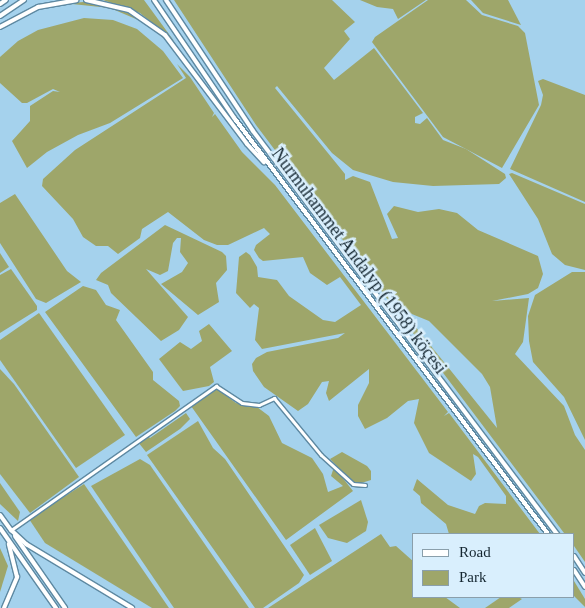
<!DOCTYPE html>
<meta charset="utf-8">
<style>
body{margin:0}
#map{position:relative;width:585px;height:608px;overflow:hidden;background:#a5d2ed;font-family:"Times New Roman",serif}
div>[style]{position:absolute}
.green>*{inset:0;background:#9ea66a}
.roads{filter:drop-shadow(1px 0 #5e89a2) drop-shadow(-1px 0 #5e89a2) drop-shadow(0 1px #5e89a2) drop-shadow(0 -1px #5e89a2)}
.minor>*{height:3px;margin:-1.5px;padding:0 1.5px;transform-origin:1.5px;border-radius:1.5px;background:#fff}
.major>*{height:4px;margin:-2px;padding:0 2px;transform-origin:2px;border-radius:2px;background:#fff}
span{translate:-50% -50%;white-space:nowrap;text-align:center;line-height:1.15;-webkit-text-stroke:5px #d9effd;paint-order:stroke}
.street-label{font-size:18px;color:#142630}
.legend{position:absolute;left:412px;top:533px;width:162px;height:65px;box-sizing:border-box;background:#d9effd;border:1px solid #8a9fab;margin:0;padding:6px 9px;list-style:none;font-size:15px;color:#142630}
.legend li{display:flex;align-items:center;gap:10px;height:25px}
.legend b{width:25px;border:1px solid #8a9fab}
</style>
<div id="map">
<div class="green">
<i style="clip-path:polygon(103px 0,144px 0,174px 41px,140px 13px)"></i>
<i style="clip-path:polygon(evenodd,174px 0,332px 0,355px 22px,344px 31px,350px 39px,324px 68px,334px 80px,374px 48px,423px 113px,415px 117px,415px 123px,420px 124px,427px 118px,443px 140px,466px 149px,505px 174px,506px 178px,499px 184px,433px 186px,393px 182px,353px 170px,332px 153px,277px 86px,275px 88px,345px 174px,345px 180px,353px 176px,370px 182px,392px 239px,398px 238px,387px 214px,394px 206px,418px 212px,439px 209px,457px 213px,478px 230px,538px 256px,543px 274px,538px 288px,528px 294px,492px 301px,529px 298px,523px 342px,515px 354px,564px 406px,575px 435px,585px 450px,585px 562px,574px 546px,574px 534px,564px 533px,256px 125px,174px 0,402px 310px,429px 321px,482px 374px,490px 387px,497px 428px,402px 310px)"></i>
<i style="clip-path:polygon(360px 0,426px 0,398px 19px,393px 9px,377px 7px)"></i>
<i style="clip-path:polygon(428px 0,466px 0,482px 15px,518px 26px,525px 33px,539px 105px,502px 168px,443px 137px,372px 42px,375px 37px)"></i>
<i style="clip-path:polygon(471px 0,508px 0,521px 25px,483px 13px)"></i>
<i style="clip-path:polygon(83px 2px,94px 3px,128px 13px,158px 32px,171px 44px,143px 22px,110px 8px,72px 4px,36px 10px,53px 5px)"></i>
<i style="clip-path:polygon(84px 18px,113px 20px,137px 29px,163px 51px,183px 78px,110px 123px,78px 135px,47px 152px,27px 168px,12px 141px,30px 121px,30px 106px,53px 91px,60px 92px,53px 89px,27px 103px,22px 103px,0 83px,0 57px,18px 41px,38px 30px)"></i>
<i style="clip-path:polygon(177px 64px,190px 77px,214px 113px,212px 117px,215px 114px,242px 152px,275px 185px,448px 412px,444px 416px,449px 413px,540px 534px,449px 534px,446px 524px,421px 503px,420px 496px,413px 490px,417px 479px,448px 505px,475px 514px,479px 506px,485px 503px,506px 504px,506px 496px,478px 457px,473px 454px,476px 474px,471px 481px,429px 453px,414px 423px,419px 399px,408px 401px,387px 418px,365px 429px,358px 416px,358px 405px,369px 383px,369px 369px,329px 401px,326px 393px,329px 381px,322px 382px,308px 404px,298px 411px,264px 387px,253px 371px,252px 364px,256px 358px,267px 352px,338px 338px,345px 333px,262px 349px,255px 340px,259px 308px,254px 304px,250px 308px,236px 293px,239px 257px,246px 252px,250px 255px,257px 267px,258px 277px,277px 280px,289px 296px,323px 320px,335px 322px,361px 305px,340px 277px,327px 285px,310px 273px,303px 257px,263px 261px,259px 258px,254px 250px,256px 245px,270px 234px,264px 228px,228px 245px,217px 245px,204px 240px,168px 212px,142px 229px,140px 238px,118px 254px,108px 246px,96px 246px,83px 237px,73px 219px,42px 186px,43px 179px,75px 150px,186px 78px)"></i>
<i style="clip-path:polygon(543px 79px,585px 95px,585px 202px,510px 169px,541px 105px,543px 95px,538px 81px)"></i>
<i style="clip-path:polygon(512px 173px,585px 204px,585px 270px,565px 265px,552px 254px,538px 219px,509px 174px)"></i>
<i style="clip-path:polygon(15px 194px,67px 271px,81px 282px,46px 303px,36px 299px,0 243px,0 203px)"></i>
<i style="clip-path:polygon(165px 225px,222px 252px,226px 256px,227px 270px,216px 283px,219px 302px,198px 315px,161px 284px,182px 272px,188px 263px,180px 252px,181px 238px,177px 238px,173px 243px,168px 271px,160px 275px,146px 269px,188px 317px,179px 330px,161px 341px,111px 293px,108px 285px,96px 280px,101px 273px)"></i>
<i style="clip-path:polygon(0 253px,9px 267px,0 273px)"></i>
<i style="clip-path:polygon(11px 269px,37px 306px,37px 310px,0 333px,0 275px)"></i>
<i style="clip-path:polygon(572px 272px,585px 272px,585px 440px,564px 397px,533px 362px,529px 341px,528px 316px,535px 295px)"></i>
<i style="clip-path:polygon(83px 286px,96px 290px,106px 305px,120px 310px,116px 320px,153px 372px,153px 380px,179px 401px,180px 406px,175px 411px,136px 437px,45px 312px)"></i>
<i style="clip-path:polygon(39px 313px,125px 435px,76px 468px,0 360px,0 340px)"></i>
<i style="clip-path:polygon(209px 324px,232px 351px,210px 367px,214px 382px,209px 386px,183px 391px,159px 359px,180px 342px,191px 349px,202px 341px,199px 331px)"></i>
<i style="clip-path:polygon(0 369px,14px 384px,79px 477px,30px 513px,0 474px)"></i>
<i style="clip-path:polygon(216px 388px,236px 403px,257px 407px,269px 416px,282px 443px,312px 458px,323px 474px,328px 492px,343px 486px,331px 476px,334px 467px,353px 491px,286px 540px,191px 406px)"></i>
<i style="clip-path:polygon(186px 413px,190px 419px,180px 429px,146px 452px,138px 442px,147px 435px,150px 438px)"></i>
<i style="clip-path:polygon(198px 421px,213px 448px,225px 459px,304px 575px,299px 583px,263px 608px,255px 608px,147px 455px)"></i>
<i style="clip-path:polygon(342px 452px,367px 466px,371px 471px,371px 480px,358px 484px,351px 481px,330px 459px)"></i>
<i style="clip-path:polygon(140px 459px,150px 465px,249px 608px,174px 608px,91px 486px)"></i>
<i style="clip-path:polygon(0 483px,20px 512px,18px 521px,0 504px)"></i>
<i style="clip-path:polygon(84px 484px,169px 608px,152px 608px,45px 543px,29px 519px)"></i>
<i style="clip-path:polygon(361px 500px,368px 522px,366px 531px,347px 543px,328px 538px,319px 525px)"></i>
<i style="clip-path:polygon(315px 528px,332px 561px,310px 575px,290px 545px)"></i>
<i style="clip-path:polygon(381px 534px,390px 547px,396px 546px,414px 562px,414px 597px,445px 597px,460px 608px,268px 608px)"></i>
<i style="clip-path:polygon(0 548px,8px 566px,0 592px)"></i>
<i style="clip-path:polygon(574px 581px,585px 599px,585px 607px,574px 596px)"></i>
<i style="clip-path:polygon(501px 597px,518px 597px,522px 599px,509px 608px,485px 608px)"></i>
</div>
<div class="roads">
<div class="minor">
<i style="left:11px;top:530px;width:251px;rotate:-35.1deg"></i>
<i style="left:216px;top:386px;width:31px;rotate:33deg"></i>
<i style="left:242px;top:403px;width:17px;rotate:7deg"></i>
<i style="left:259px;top:405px;width:17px;rotate:-25deg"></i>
<i style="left:274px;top:398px;width:74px;rotate:50.5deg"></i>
<i style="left:321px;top:455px;width:43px;rotate:42.2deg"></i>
<i style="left:353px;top:484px;width:12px;rotate:5deg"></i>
</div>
<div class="major">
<i style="left:86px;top:0;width:44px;rotate:13.1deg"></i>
<i style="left:129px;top:10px;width:44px;rotate:34.8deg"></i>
<i style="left:165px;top:35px;width:136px;rotate:53deg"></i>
<i style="left:247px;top:144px;width:25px;rotate:47deg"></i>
<i style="left:154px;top:0;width:144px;rotate:55.8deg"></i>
<i style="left:235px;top:119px;width:520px;rotate:52.98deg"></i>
<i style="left:166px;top:0;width:157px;rotate:56.4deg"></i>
<i style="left:253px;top:131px;width:505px;rotate:52.97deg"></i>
<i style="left:0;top:4px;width:7px;rotate:-34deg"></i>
<i style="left:0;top:16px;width:29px;rotate:-34deg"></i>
<i style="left:0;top:27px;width:43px;rotate:-27.8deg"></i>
<i style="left:38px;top:7px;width:39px;rotate:-10deg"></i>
<i style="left:0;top:515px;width:19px;rotate:54deg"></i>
<i style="left:0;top:528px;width:98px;rotate:55deg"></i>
<i style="left:11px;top:530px;width:21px;rotate:43deg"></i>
<i style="left:26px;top:544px;width:124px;rotate:31.1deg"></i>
<i style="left:15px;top:536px;width:88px;rotate:55.2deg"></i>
<i style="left:574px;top:556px;width:20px;rotate:57deg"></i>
<i style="left:574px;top:570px;width:20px;rotate:57deg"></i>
<i style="left:4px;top:608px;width:34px;rotate:-67deg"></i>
<i style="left:17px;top:577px;width:34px;rotate:-104deg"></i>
</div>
</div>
<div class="street-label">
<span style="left:359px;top:261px;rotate:53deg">Nurmuhammet Andalyp (1958) köçesi</span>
</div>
<ul class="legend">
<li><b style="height:6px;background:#fff"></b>Road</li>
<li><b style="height:14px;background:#9ea66a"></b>Park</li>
</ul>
</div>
